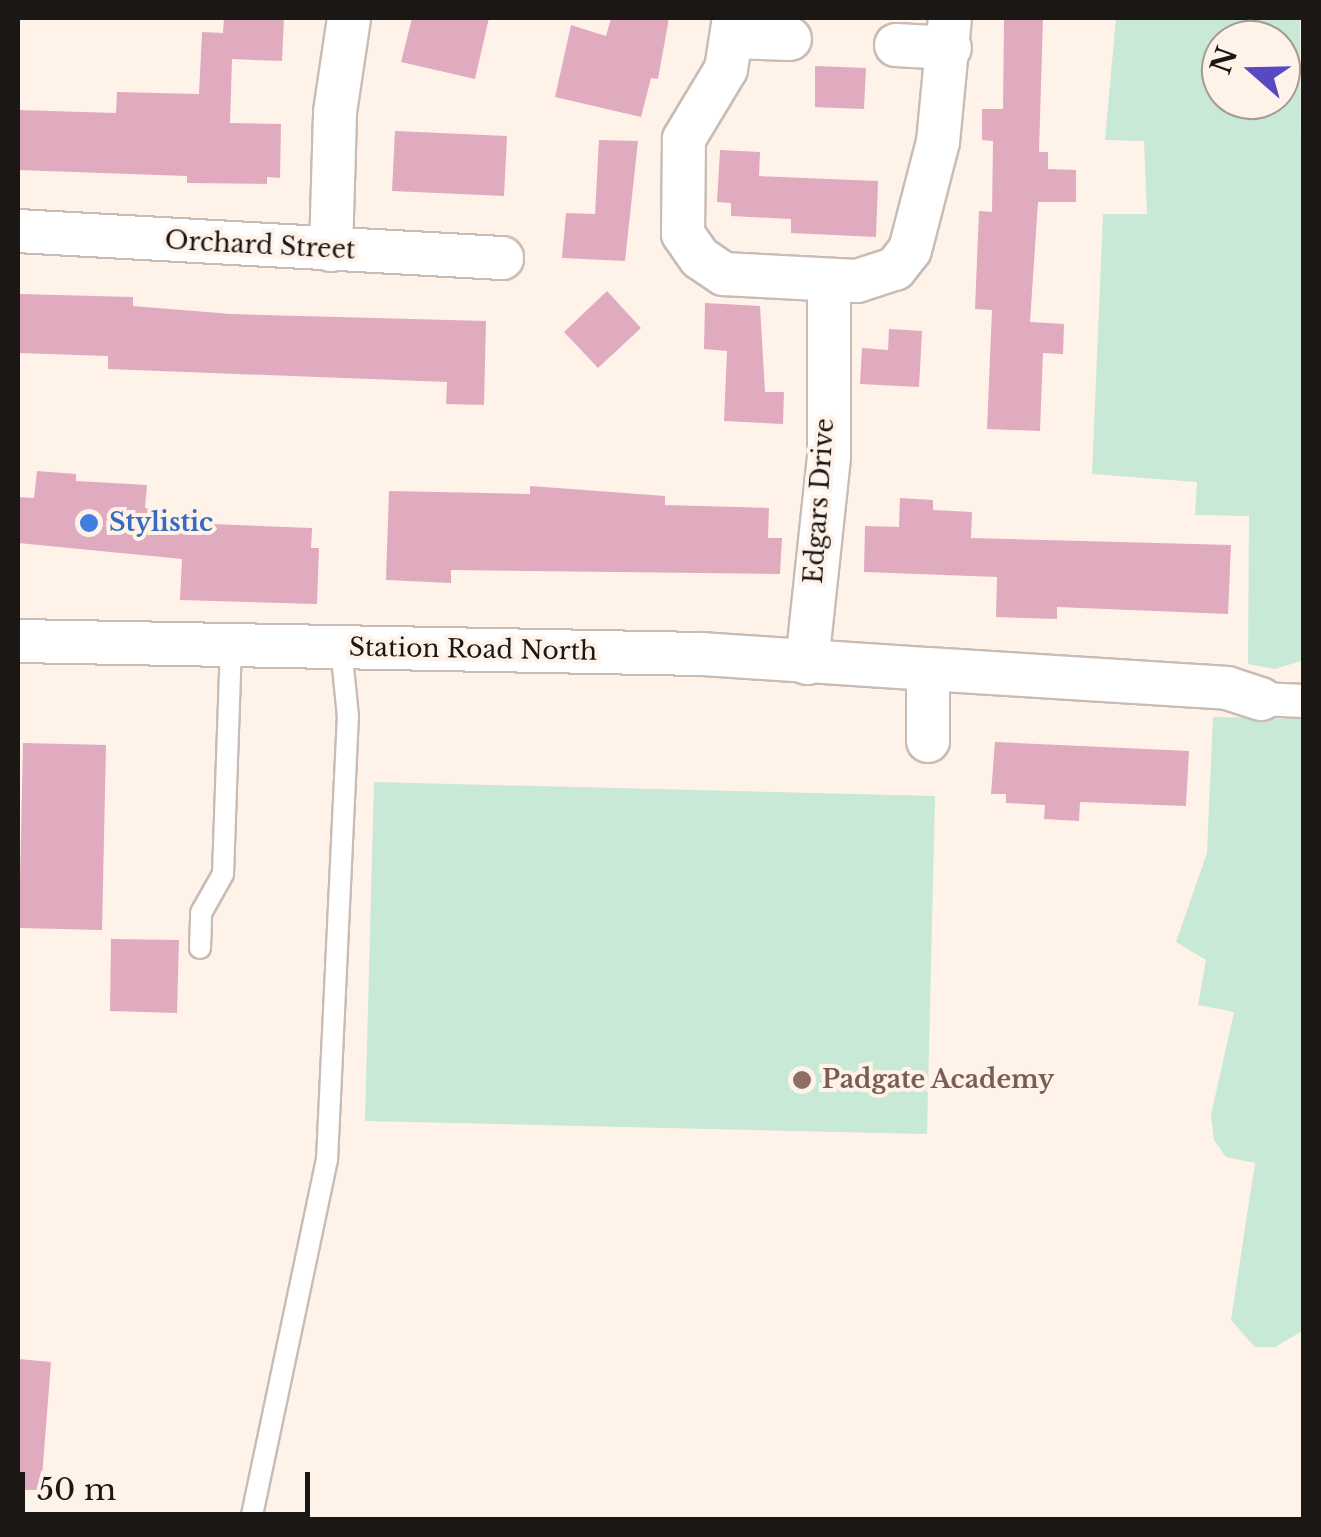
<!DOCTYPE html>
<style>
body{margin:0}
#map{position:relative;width:1321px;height:1537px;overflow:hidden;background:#fff2e9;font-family:"Libre Baskerville",serif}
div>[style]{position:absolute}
.green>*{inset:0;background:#c7e9d6}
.building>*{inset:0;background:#e1abbf}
.roads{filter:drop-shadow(2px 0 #c8bcb4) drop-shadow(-2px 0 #c8bcb4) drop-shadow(0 2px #c8bcb4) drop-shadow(0 -2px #c8bcb4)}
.service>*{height:20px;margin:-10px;padding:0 10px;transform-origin:10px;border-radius:10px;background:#fff}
.pedestrian>*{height:32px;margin:-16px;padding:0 16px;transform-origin:16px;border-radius:16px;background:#fff}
.minor>*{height:42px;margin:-21px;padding:0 21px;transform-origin:21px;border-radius:21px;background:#fff}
.dots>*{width:28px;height:28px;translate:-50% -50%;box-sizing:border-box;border:5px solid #fff2e9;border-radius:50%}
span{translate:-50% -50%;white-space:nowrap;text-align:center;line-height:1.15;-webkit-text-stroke:8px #fff2e9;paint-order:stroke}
.street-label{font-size:25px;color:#1b1714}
.shop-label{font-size:25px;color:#366cbe;font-weight:700}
.left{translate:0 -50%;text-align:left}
.education-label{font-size:25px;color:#785e54;font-weight:700}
.frame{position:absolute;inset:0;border:20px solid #1b1714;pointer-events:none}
.north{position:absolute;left:1201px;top:20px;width:100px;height:100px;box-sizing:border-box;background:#fff2e9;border:2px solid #a49a94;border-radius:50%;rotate:290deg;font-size:28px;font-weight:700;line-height:40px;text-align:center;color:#1b1714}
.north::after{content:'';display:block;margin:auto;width:35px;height:45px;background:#5649c1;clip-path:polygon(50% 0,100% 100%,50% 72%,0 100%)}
.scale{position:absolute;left:20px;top:1472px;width:290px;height:45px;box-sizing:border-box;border:5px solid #1b1714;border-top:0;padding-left:12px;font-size:30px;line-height:35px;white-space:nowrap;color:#1b1714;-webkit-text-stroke:8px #fff2e9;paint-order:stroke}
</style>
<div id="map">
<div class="green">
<i style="clip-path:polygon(evenodd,1116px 18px,1300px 18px,1304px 660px,1275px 669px,1248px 664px,1249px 516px,1195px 515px,1197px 482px,1092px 474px,1103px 214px,1147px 214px,1144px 141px,1105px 140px,1116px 18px,1221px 40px,1281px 40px,1281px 100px,1221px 100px,1221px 40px)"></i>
<i style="clip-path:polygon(1213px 717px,1303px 719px,1304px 1330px,1275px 1347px,1255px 1347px,1231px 1320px,1255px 1163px,1226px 1157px,1214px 1140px,1211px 1115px,1234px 1012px,1198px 1005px,1206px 960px,1176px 942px,1207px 853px)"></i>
<i style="clip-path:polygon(374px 782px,935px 796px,927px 1134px,365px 1121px)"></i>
</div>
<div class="building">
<i style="clip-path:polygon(224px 18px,284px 18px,282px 61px,232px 59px,230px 123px,281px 124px,280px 178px,267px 177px,267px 184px,187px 183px,187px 176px,18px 170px,18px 110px,116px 113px,117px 92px,199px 94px,202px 32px,223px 33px)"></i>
<i style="clip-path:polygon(412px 18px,489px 18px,475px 79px,401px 62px)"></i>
<i style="clip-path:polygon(611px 18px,669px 18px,658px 79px,651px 78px,641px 117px,555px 97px,571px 25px,606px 36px)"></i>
<i style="clip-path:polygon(1004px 18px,1043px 18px,1039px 152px,1048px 152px,1048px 169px,1076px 170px,1076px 202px,1038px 202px,1030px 322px,1064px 324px,1063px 354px,1043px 353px,1040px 431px,987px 429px,992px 310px,975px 309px,979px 211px,992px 212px,993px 141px,982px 140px,982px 109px,1003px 109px)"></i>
<i style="clip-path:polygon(815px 66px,866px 68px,864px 109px,815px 107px)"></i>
<i style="clip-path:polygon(395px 131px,507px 136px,504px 196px,392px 191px)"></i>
<i style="clip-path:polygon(599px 140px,638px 141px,625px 261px,562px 258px,566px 213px,595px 214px)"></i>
<i style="clip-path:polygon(720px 150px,760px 152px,759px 176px,878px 181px,876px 237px,791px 233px,791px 219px,731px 216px,731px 203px,717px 202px)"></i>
<i style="clip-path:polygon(607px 291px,641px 328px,598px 368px,564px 332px)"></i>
<i style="clip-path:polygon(19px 294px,133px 297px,133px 306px,231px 314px,486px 321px,484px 405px,446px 404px,447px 382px,108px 369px,108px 356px,18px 353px)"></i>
<i style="clip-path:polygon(705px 303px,760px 306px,765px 392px,784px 392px,783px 424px,724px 421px,727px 351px,704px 349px)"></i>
<i style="clip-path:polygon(889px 329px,922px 331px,919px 387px,860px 384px,862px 348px,888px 350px)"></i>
<i style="clip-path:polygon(37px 471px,76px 474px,76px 481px,147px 485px,145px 508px,163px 509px,162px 522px,312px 528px,311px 548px,319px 548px,317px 604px,180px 600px,182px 559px,18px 543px,18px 497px,34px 498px)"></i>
<i style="clip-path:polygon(530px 486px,665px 496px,665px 505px,769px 508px,768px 538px,782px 538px,780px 574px,451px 570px,451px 583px,386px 580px,389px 491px,530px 494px)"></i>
<i style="clip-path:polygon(900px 498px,933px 500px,933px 510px,972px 512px,971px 538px,1231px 545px,1228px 614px,1057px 607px,1057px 619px,996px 617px,997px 577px,864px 572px,865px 526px,899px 527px)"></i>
<i style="clip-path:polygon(995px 742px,1189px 751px,1186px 806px,1080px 802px,1079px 821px,1044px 819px,1045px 805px,1006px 803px,1006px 794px,991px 794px)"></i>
<i style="clip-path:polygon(23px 743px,106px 745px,102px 930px,19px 928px)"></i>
<i style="clip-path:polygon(111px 939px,179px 940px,177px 1013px,110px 1011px)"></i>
<i style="clip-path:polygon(18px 1359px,51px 1362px,41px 1490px,18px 1490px)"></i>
</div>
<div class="roads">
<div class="service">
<i style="left:200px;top:948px;width:35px;rotate:-88deg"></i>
<i style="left:201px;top:913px;width:45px;rotate:-60.6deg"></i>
<i style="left:223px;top:874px;width:229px;rotate:-88deg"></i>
<i style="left:251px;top:1520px;width:368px;rotate:-78.1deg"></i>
<i style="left:327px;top:1160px;width:443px;rotate:-87.3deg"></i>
<i style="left:348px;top:717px;width:70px;rotate:-95.7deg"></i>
</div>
<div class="pedestrian">
<i style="left:1261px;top:699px;width:43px;rotate:2.7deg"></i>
</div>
<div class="minor">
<i style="left:734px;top:18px;width:52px;rotate:98.9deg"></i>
<i style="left:726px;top:69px;width:82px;rotate:121deg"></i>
<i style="left:684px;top:139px;width:95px;rotate:90.6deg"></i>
<i style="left:683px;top:234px;width:29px;rotate:55deg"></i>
<i style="left:700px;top:258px;width:29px;rotate:34deg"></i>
<i style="left:724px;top:274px;width:133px;rotate:3deg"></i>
<i style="left:857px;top:281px;width:40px;rotate:-18deg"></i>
<i style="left:895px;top:269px;width:24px;rotate:-52deg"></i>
<i style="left:910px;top:250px;width:112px;rotate:-75.5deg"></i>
<i style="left:938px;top:142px;width:125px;rotate:-84.5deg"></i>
<i style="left:734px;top:37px;width:56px;rotate:2deg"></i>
<i style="left:896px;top:45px;width:54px;rotate:3.2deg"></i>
<i style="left:18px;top:231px;width:485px;rotate:3.2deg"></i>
<i style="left:331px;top:250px;width:138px;rotate:-88.3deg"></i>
<i style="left:335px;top:112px;width:95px;rotate:-81.5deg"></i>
<i style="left:18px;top:641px;width:684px;rotate:1.09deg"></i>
<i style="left:702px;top:654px;width:226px;rotate:3.8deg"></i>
<i style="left:807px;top:663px;width:208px;rotate:-83.9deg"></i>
<i style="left:829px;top:456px;width:176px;rotate:-90deg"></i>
<i style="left:928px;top:741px;width:72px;rotate:-90deg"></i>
<i style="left:928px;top:669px;width:300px;rotate:3.6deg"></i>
<i style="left:1227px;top:688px;width:36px;rotate:18deg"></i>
</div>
</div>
<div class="dots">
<i style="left:89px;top:523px;background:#3f7fe0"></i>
<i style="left:802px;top:1080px;background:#8d6e63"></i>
</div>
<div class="street-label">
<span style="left:260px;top:246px;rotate:3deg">Orchard Street</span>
<span style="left:820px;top:501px;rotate:-86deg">Edgars Drive</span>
<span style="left:473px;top:650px;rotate:1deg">Station Road North</span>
</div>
<div class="shop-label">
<span class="left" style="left:109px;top:523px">Stylistic</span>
</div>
<div class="education-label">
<span class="left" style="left:822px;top:1080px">Padgate Academy</span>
</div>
<div class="frame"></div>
<div class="north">N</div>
<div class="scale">50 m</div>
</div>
